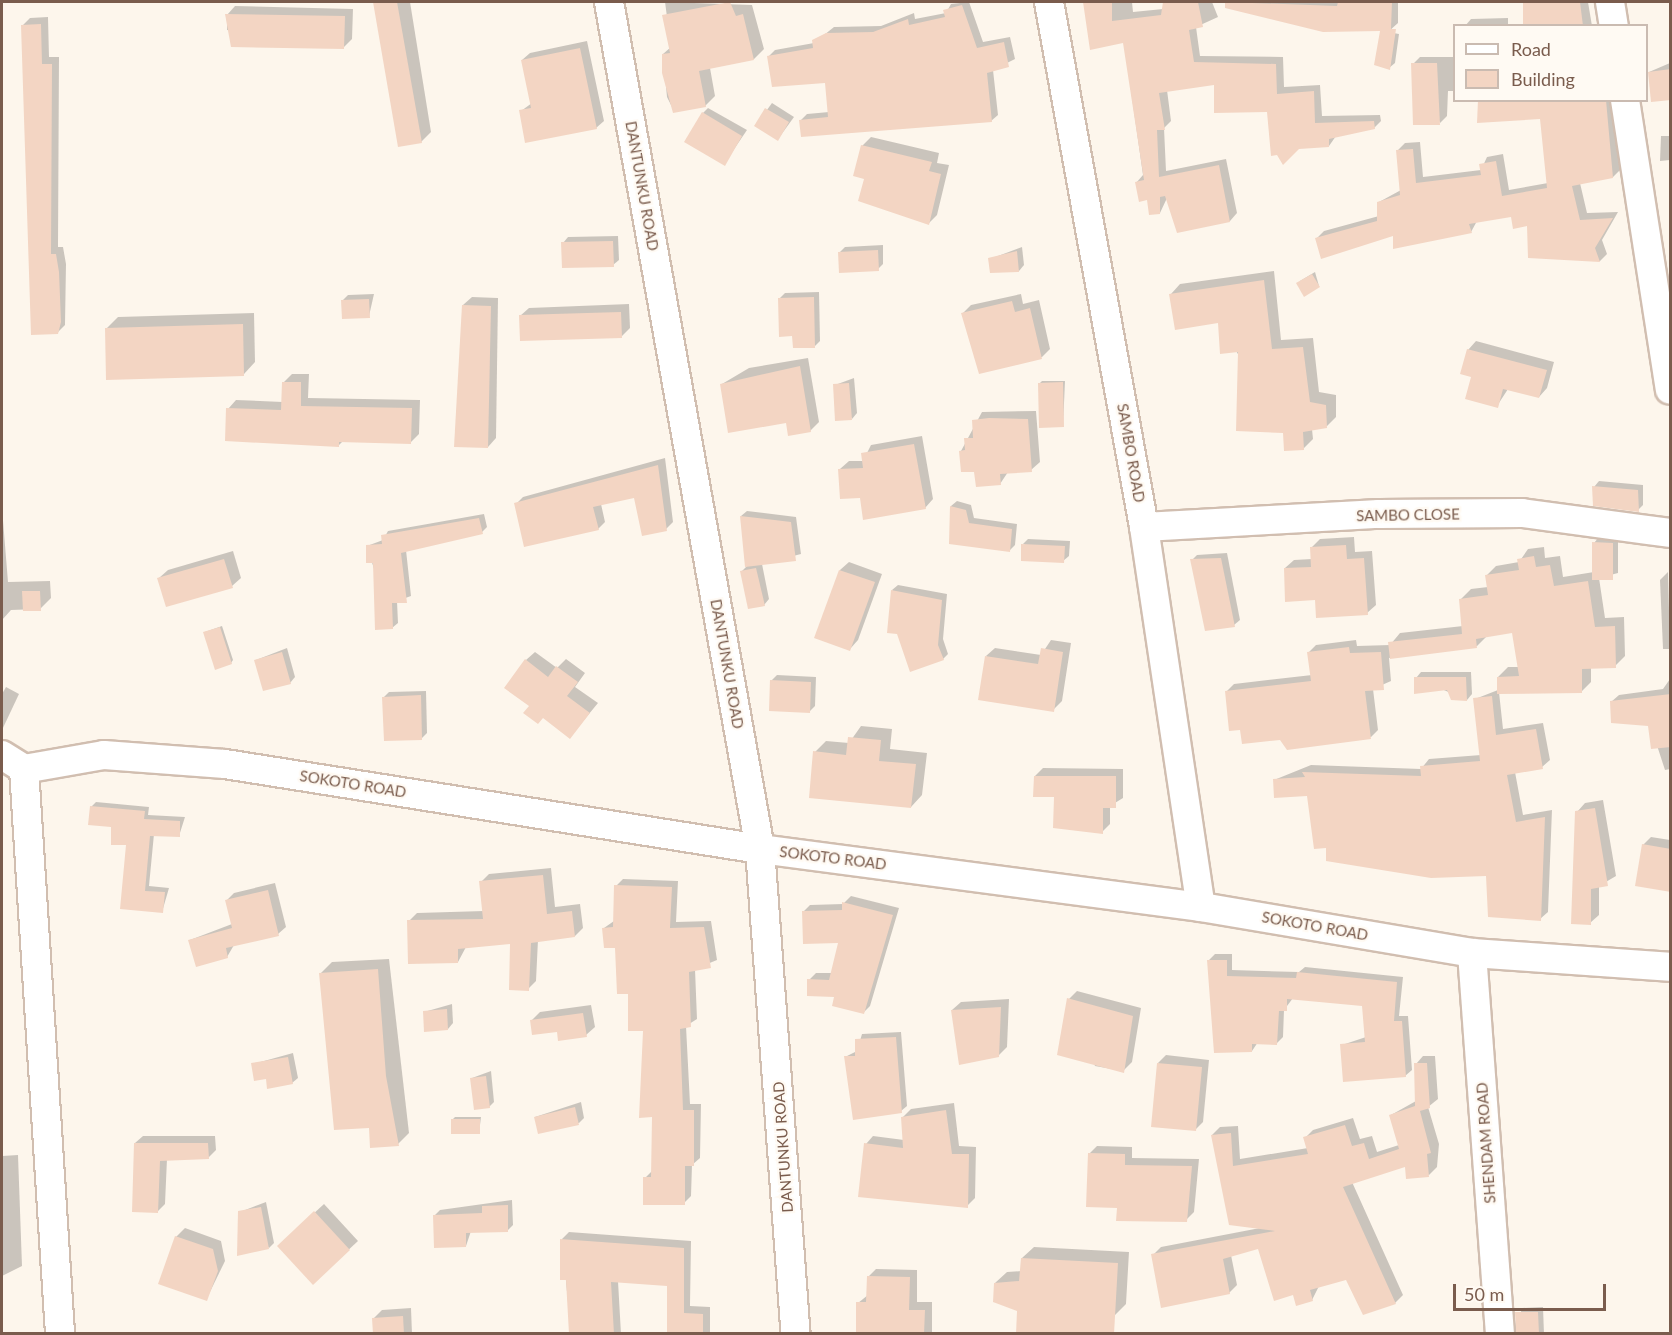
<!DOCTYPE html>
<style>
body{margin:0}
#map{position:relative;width:1672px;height:1335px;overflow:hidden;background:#fdf6ec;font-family:Lato,sans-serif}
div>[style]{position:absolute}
.shadow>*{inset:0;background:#0003}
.building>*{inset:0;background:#f3d5c3}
.roads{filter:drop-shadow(2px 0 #d1beb0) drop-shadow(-2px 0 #d1beb0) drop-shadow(0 2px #d1beb0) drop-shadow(0 -2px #d1beb0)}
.minor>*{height:28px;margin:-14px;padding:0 14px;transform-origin:14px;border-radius:14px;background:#fff}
span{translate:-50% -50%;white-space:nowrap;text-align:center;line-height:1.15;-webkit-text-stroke:4.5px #fffaf3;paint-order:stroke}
.street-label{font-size:15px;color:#7a5c4d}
.frame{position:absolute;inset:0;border:3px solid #7a5c4d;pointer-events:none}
.legend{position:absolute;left:1453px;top:24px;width:195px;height:78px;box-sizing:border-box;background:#fffaf3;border:2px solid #cabbb1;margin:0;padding:8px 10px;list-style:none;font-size:18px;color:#7a5c4d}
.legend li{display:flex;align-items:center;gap:12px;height:30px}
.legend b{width:30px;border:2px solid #cabbb1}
.scale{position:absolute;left:1453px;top:1284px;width:153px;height:27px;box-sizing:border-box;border:3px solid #7a5c4d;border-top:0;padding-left:8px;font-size:18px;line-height:21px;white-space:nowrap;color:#7a5c4d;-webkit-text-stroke:4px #fffaf3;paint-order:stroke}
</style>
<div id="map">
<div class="shadow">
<i style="clip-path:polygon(377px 2px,410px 2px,431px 132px,421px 142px,400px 146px)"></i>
<i style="clip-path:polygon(665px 2px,752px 5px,764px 49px,754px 59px,710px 68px,715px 96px,705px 106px,674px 111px,667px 97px,663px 54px,671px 47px)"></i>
<i style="clip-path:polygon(969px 2px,983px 42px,1010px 37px,1015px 59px,993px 70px,998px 115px,991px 121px,801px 120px,807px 114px,829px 112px,826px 82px,769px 56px,775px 50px,814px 43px,834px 27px,881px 26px,914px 13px,915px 19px,946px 13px,951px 4px)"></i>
<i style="clip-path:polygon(1085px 2px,1132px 2px,1133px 12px,1163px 9px,1164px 2px,1212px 2px,1218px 17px,1196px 27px,1200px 56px,1283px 57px,1284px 87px,1320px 85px,1322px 116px,1380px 115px,1381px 121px,1374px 128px,1336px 136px,1329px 146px,1215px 83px,1167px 90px,1171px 121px,1164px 128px,1166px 171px,1226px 159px,1237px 213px,1230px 221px,1178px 231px,1167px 198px,1160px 213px,1136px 183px,1143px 175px,1124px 41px,1092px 48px)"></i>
<i style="clip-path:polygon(1234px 2px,1398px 2px,1398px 23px,1388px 32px,1399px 34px,1395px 63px,1389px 68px,1388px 30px,1232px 8px)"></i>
<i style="clip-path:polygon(1524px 2px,1588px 2px,1592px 26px,1524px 26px)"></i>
<i style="clip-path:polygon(235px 6px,353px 9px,352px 39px,343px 48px,227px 30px,227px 15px)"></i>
<i style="clip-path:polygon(48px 17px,49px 57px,59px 57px,58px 247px,63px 247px,66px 264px,65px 325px,57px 333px,23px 25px,30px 18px)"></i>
<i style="clip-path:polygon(1508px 18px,1508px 26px,1465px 26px,1471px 19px)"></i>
<i style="clip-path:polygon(587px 41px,604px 121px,596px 128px,521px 111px,532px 103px,522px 60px,530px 53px)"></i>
<i style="clip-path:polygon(1454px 46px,1454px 91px,1448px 91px,1447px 116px,1440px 123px,1413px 64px,1420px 57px,1453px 57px)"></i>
<i style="clip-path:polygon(1670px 63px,1670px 98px,1649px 72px)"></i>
<i style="clip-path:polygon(1479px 100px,1615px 100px,1620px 170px,1613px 177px,1580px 183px,1587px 213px,1618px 212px,1602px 240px,1607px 254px,1600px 261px,1530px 256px,1528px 225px,1512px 216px,1477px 221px,1471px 232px,1317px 238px,1324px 231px,1379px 216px,1379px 202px,1401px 190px,1398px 150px,1405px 143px,1420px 142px,1423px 177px,1481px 170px,1487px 157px,1503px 154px,1509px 190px,1548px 183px,1542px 118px)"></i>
<i style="clip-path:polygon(772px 103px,794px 117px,778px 139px,756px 125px)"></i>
<i style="clip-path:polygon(708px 108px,747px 130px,724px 164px,703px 113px)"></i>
<i style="clip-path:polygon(1661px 136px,1670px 136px,1670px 160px,1660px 161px)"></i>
<i style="clip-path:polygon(871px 137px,939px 153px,937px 163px,949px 165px,937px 215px,928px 224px,866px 178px,862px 146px)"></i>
<i style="clip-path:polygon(618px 236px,619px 260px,613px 265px,563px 243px,568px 237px)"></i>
<i style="clip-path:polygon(883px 245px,883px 264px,878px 269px,840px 252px,845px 247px)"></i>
<i style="clip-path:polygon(1022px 247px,1024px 265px,1019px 271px,990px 259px)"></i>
<i style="clip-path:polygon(1274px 271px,1281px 340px,1313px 338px,1319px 392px,1336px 395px,1336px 417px,1327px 426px,1312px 429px,1313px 439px,1303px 449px,1284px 432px,1219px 322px,1171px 294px,1180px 284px)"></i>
<i style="clip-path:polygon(1315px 272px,1319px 286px,1300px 281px)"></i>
<i style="clip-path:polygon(819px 292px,820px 341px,815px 346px,779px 299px,785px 293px)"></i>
<i style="clip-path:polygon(374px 294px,369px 316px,343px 300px,348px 295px)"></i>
<i style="clip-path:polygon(1021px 294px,1023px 304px,1039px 300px,1050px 349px,1042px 357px,980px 372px,962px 314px,971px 305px)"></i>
<i style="clip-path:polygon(472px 297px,498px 298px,496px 438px,488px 447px,463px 305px)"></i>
<i style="clip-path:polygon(629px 304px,630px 328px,622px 336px,520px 316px,529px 308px)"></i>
<i style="clip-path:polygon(254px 313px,255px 362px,244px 374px,106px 329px,118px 317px)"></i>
<i style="clip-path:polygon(1476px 341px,1554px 362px,1547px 388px,1539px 397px,1508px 389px,1497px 406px,1472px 376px,1468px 350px)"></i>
<i style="clip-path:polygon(808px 358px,819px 422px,810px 431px,722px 384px,749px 368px)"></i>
<i style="clip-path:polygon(292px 374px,309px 374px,308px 398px,420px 400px,419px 434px,411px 442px,343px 441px,338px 446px,228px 409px,236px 400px,283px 402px,284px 382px)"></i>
<i style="clip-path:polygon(854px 378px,857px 413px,852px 419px,835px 385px)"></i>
<i style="clip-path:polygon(1042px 381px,1065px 381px,1063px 426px,1039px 384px)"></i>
<i style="clip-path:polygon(1036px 411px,1040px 462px,1031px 470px,1008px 472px,1000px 484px,961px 451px,982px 412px)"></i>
<i style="clip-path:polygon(922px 436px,933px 499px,925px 508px,861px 496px,840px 469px,849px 461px,863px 461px,871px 445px)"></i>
<i style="clip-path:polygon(665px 458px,673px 522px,666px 529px,635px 496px,601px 504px,605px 522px,598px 529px,516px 504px,523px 497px)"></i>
<i style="clip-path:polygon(1599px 481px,1643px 485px,1643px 505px,1638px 510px,1594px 487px)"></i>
<i style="clip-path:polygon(957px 501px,971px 505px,974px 518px,1017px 524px,1015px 545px,1010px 550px,951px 543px,951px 506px)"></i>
<i style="clip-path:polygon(2px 508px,8px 582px,50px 581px,51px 598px,40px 609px,11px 610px,2px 620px)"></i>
<i style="clip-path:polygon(747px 511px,796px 517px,801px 554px,762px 564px,769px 599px,764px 605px,742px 571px,747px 566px,741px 516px)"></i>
<i style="clip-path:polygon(484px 514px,487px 527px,482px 532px,406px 550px,411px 596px,397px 601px,398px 623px,392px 628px,367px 546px,383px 540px,388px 531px)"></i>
<i style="clip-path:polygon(1354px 537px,1355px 552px,1372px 551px,1376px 605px,1367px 613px,1317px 598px,1285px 568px,1294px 560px,1312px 559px,1311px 548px,1320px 539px)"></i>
<i style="clip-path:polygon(1599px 537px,1618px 538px,1618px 573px,1599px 578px,1605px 618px,1624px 617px,1625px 656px,1615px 666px,1591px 667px,1591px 682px,1581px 692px,1499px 692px,1503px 729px,1543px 723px,1550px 760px,1542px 767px,1515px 772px,1523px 815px,1552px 810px,1548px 912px,1540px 919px,1488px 874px,1328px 846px,1309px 794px,1274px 780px,1311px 765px,1421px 769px,1429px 759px,1481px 755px,1475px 699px,1498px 690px,1498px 677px,1508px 667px,1519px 667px,1513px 632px,1487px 636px,1477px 646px,1389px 658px,1391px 681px,1373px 689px,1378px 730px,1371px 737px,1281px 738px,1241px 728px,1226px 692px,1234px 684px,1312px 675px,1309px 652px,1316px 645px,1356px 640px,1357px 646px,1390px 645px,1400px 633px,1463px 626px,1461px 599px,1471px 589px,1488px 587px,1487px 575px,1496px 566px,1519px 562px,1528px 549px,1544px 547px,1545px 558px,1560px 556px,1563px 577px,1594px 572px,1594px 543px)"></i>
<i style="clip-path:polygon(1028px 539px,1070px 541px,1069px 556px,1063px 561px,1023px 544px)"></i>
<i style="clip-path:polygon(233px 551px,241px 578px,232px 586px,159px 578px,168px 570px)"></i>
<i style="clip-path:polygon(1227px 553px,1240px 620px,1234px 625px,1192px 560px,1197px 555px)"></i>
<i style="clip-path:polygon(849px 562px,882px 574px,858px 640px,850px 649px,840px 570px)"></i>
<i style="clip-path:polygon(1668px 572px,1670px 649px,1663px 649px,1660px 580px)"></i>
<i style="clip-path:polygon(898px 585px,947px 594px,943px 639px,948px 654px,943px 659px,892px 590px)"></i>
<i style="clip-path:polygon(222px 626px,233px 660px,231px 663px,205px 632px)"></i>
<i style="clip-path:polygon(1051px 640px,1071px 643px,1062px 701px,1053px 710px,986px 656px,995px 648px,1041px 655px)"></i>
<i style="clip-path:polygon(287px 648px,295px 677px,290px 683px,256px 660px)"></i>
<i style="clip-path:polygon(535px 652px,557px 668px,566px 659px,585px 673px,575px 687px,598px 703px,570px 737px,531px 706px,526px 660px)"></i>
<i style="clip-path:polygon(1421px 672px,1471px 672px,1472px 694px,1467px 700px,1416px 678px)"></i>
<i style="clip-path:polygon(777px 675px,816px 677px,815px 706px,810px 711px,771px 681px)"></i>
<i style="clip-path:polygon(1670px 679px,1670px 769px,1665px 770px,1650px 724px,1611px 702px,1619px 695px,1663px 689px)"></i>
<i style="clip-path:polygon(6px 687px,19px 694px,2px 730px,2px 694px)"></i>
<i style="clip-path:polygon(426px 691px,427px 733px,422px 738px,384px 697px,389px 692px)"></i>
<i style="clip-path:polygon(861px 726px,892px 729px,890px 749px,927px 753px,922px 795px,911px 807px,815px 752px,826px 741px,849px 743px)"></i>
<i style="clip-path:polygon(1043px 768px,1123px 769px,1123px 798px,1110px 806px,1110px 824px,1102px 832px,1055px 796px,1035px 776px)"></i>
<i style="clip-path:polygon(1603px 800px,1616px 876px,1599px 886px,1599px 915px,1590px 923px,1577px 812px,1585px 803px)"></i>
<i style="clip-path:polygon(96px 802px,149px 807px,148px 815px,185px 817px,179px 836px,154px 834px,149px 886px,169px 888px,162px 912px,122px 908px,128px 844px,91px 807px)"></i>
<i style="clip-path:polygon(1651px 837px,1670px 840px,1670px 889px,1643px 845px)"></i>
<i style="clip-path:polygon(551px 868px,555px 907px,580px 904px,583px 928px,575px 936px,538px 940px,536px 981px,528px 989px,511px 942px,466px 947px,458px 962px,409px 921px,417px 913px,484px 911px,481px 882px,489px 874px)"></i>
<i style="clip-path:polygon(623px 879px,678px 881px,676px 922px,711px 921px,717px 960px,695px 969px,697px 1019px,686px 1026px,690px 1104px,701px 1104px,700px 1158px,692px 1165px,691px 1196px,684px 1203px,645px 1178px,652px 1171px,654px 1116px,644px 1029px,617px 946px,604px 928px,614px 921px,616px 886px)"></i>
<i style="clip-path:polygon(275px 883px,286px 927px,278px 934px,234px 945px,227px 957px,190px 940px,232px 924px,227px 900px,234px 893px)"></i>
<i style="clip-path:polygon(851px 896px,899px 908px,870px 1006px,863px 1013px,809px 980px,816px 973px,832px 973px,840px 941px,803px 912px,810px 905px,843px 904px)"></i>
<i style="clip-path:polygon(1215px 954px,1232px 954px,1232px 970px,1299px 972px,1305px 967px,1403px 977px,1399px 1016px,1408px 1016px,1412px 1070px,1405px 1076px,1342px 1045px,1366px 1037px,1363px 1005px,1293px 998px,1284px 1010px,1283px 1037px,1277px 1043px,1258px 1042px,1252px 1051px,1209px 960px)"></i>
<i style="clip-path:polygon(389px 959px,409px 1133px,398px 1144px,370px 1126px,321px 973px,332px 962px)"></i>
<i style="clip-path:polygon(1077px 991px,1141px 1008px,1132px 1062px,1123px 1071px,1095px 1066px,1069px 999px)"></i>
<i style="clip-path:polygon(1009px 999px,1007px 1047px,998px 1056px,952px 1010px,961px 1002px)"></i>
<i style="clip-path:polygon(452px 1004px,453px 1023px,448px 1029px,424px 1012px)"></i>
<i style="clip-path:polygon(591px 1005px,595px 1027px,586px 1035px,531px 1021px,540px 1012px)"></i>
<i style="clip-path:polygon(901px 1032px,907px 1106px,901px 1111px,845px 1057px,857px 1051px,862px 1034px)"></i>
<i style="clip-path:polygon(293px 1053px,298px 1078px,292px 1083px,267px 1078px,253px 1064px)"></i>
<i style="clip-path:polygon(1166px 1055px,1209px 1060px,1203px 1122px,1195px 1130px,1158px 1063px)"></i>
<i style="clip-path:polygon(1423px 1056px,1435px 1056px,1438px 1099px,1428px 1107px,1439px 1144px,1437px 1167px,1429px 1175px,1406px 1165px,1352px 1182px,1403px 1295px,1395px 1303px,1347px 1279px,1319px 1286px,1312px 1300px,1294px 1294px,1259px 1247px,1231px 1255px,1237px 1285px,1229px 1293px,1153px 1255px,1161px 1247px,1260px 1228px,1212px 1135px,1220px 1127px,1238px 1126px,1240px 1159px,1308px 1148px,1305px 1138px,1313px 1130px,1353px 1118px,1360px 1139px,1372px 1136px,1377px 1152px,1399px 1145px,1391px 1115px,1416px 1101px,1416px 1064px)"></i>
<i style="clip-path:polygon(491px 1071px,494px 1102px,489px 1107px,472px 1078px)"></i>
<i style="clip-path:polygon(581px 1102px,584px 1118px,579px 1123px,535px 1117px)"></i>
<i style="clip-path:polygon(954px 1103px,959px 1146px,976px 1147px,975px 1198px,967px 1206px,866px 1144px,873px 1136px,904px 1140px,903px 1117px,911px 1109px)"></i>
<i style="clip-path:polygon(481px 1117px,479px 1133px,452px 1120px,455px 1117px)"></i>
<i style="clip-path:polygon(143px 1136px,215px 1136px,216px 1150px,208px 1158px,167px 1159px,165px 1204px,158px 1211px,135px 1143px)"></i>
<i style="clip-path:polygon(1097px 1146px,1132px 1147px,1132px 1158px,1199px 1159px,1194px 1212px,1186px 1220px,1118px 1207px,1089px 1154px)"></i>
<i style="clip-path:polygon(18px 1155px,22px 1266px,2px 1276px,2px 1156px)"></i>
<i style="clip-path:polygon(512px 1200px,513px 1225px,508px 1230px,471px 1231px,466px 1246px,434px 1216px,440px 1210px)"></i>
<i style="clip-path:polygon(266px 1202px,274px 1243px,269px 1248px,240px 1212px)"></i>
<i style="clip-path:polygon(324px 1204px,358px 1241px,313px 1283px,287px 1238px)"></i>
<i style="clip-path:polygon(185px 1228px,221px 1241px,225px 1261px,206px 1300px,176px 1237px)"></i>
<i style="clip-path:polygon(569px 1232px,691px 1241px,690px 1306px,710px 1307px,710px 1334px,669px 1334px,668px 1284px,618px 1281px,621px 1334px,571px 1334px,562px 1239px)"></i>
<i style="clip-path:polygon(1034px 1247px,1129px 1252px,1126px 1304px,1114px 1316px,1018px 1310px,995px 1283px,1007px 1272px,1022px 1271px,1022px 1258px)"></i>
<i style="clip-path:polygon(876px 1269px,917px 1270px,917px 1302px,932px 1302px,932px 1334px,857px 1334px,858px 1303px,868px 1295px,868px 1277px)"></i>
<i style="clip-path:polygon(1543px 1307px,1544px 1334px,1515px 1334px,1522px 1308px)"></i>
<i style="clip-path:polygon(411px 1308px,412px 1334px,374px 1334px,373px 1319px,382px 1310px)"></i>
</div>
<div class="building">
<i style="clip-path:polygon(373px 2px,397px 2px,422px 143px,398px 147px)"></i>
<i style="clip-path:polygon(730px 2px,736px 16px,743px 14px,754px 60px,699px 71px,706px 107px,673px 113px,662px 73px,662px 54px,670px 53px,662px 15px)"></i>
<i style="clip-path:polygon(1083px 2px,1112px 2px,1112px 21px,1161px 15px,1163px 2px,1198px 2px,1203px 27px,1189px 30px,1194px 62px,1276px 64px,1277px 94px,1314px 91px,1315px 123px,1374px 121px,1375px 129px,1329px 139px,1329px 147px,1299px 149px,1283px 165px,1277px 155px,1271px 156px,1267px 112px,1214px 113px,1214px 85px,1159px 93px,1165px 130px,1157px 130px,1159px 177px,1219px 165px,1230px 222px,1177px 233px,1165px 196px,1160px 197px,1160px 214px,1149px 215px,1147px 200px,1139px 202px,1135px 182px,1144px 180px,1123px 43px,1090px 50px)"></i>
<i style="clip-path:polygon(1225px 2px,1337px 6px,1338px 2px,1392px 2px,1391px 29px,1396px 29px,1390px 70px,1374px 65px,1380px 31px,1323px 32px,1225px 8px)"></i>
<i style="clip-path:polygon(1523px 2px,1580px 2px,1583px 26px,1523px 26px)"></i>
<i style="clip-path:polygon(962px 5px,977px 48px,1004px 42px,1009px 67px,987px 73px,992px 122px,801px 137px,799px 120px,828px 117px,825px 83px,772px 87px,767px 56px,813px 48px,812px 40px,826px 33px,873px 32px,908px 19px,909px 25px,945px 17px,943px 10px)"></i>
<i style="clip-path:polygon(225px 14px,345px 16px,344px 49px,231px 47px)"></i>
<i style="clip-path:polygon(41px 24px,42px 64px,52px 64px,51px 254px,56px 254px,59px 272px,61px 322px,58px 334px,31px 335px,21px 25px)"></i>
<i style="clip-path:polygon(580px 48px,597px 129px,525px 143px,519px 110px,531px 108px,521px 60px)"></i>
<i style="clip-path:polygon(1411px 63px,1437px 63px,1440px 125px,1413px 125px)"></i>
<i style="clip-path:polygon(1671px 69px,1671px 100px,1651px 102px,1648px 72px)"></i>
<i style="clip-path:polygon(1478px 100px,1606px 100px,1613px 178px,1572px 186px,1580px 220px,1613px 218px,1595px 248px,1600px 262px,1528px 258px,1527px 226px,1513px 229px,1511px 217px,1469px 224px,1472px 233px,1393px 249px,1393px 236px,1321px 259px,1315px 238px,1377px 221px,1377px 202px,1400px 195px,1396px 150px,1413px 149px,1416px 183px,1481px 175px,1479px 164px,1496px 161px,1502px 196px,1547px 188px,1540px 119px,1477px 123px)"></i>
<i style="clip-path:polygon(765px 108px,789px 122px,778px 141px,754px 126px)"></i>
<i style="clip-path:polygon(702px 112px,742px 136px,725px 166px,684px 142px)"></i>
<i style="clip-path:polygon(861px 145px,932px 162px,929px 171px,941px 174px,929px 225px,858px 201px,864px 179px,853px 176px)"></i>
<i style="clip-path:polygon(613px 241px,614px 267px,562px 268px,561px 242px)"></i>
<i style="clip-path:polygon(878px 250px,879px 271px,839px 273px,838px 252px)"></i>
<i style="clip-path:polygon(1017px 251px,1019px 272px,990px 273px,988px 258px)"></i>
<i style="clip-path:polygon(1312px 274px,1320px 287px,1304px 297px,1296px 283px)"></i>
<i style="clip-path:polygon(1264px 280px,1272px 349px,1303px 347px,1310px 402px,1326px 405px,1327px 428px,1303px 432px,1304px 450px,1284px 451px,1283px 433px,1236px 431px,1238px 352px,1220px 354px,1218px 323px,1175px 330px,1169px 294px)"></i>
<i style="clip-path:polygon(814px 297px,815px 348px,793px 348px,792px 336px,779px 337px,778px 298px)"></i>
<i style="clip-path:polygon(369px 299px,370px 318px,342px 319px,341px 300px)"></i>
<i style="clip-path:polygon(1012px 301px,1015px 312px,1030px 308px,1042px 359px,979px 374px,961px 313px)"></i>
<i style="clip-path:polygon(462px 305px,491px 306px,488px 448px,454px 447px)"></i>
<i style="clip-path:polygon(621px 312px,622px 338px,520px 341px,519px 315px)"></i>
<i style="clip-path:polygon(243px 324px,244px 376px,106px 380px,105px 328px)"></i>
<i style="clip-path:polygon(1467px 349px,1547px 370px,1539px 398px,1503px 389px,1498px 408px,1465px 399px,1471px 377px,1460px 374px)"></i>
<i style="clip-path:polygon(800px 366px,811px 432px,788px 436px,786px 423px,728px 433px,720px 384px)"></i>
<i style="clip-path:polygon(282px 382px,301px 382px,301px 406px,412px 408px,411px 444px,339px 442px,339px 447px,225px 441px,226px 408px,281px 410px)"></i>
<i style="clip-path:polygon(1063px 382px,1064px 427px,1039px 428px,1038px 383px)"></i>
<i style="clip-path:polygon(849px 383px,852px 420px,835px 421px,833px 384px)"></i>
<i style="clip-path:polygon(989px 418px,1028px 419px,1032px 472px,1000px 474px,1001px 485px,976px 487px,974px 472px,961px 472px,959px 451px,965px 450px,964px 438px,973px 438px,972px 420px)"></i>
<i style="clip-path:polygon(914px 444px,926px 509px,863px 520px,860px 498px,840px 499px,838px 469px,863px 468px,861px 453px)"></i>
<i style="clip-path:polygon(658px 465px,667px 531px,642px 536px,634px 498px,593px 507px,599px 530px,524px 547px,514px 503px)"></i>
<i style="clip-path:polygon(1592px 486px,1638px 490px,1639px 512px,1593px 506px)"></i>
<i style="clip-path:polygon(950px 506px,966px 510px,969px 523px,1012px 529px,1010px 552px,949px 544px)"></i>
<i style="clip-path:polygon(740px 516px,791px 522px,796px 561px,745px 567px)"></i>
<i style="clip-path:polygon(479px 518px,483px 534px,401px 553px,407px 603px,392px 603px,393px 629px,375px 630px,373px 563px,366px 563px,366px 545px,382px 544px,381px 535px)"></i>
<i style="clip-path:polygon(1592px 542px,1613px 543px,1613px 580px,1592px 580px)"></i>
<i style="clip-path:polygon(1021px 544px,1065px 546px,1064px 563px,1021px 561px)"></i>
<i style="clip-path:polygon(1346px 545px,1347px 559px,1364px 558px,1368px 615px,1316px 618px,1315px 600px,1285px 602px,1284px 568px,1311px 567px,1310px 547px)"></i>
<i style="clip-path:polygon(1534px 556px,1536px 567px,1550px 565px,1554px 586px,1588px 581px,1595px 627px,1615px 626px,1616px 668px,1582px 669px,1582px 693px,1497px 694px,1497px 677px,1519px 676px,1512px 633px,1476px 639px,1477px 648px,1390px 659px,1388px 642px,1462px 634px,1459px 599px,1488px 595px,1485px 575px,1519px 570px,1517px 559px)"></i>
<i style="clip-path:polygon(1221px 558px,1235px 627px,1205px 631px,1190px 559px)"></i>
<i style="clip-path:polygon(224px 559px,233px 588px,166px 607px,157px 578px)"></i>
<i style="clip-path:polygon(756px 568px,765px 606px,748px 609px,740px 571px)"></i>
<i style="clip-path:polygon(839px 570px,875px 582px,850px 651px,814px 638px)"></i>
<i style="clip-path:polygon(891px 590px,942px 600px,938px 645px,944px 660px,910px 672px,897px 634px,887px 633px)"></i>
<i style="clip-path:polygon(22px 591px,40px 591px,41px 611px,23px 611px)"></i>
<i style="clip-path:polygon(220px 627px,232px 664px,215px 670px,203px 632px)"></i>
<i style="clip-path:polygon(1349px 647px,1350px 653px,1381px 652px,1384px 690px,1365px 691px,1371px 739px,1287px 750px,1280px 740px,1242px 744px,1240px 730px,1229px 731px,1225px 691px,1311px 681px,1307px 652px)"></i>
<i style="clip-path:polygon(1041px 648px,1063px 652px,1054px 712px,978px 700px,985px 656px,1038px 664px)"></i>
<i style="clip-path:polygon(282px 652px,291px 684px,263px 691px,254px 660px)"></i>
<i style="clip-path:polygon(525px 659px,548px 677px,556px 666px,578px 682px,567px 696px,590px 713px,570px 739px,543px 718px,538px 724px,523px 713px,529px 706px,504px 688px)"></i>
<i style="clip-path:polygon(1414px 677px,1466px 677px,1467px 701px,1451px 700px,1447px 690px,1414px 694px)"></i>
<i style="clip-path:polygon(770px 680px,811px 682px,810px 713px,769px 711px)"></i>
<i style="clip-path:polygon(1671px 694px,1671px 747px,1651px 749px,1648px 726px,1611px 723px,1610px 701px)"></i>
<i style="clip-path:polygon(421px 695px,422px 740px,384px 741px,382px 697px)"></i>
<i style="clip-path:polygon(1492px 696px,1496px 735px,1536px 729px,1543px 769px,1507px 775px,1516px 822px,1545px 817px,1541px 921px,1488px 917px,1486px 876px,1431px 878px,1326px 861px,1326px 848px,1314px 849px,1307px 796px,1274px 798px,1273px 779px,1305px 777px,1302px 772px,1421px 776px,1420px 766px,1480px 761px,1473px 698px)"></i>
<i style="clip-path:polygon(848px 737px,881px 740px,879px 761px,916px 764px,911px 808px,809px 798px,813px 751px,846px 755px)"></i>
<i style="clip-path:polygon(1034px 776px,1116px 776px,1116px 808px,1103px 808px,1103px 834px,1053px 828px,1054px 797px,1033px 797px)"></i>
<i style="clip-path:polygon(90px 806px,145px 811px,144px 819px,180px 821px,180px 837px,150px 836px,145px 891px,165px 892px,163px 913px,120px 909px,126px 845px,111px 845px,111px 827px,88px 825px)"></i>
<i style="clip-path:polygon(1595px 808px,1608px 886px,1591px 889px,1591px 925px,1571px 924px,1575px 811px)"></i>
<i style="clip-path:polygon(1642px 844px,1671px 849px,1671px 892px,1635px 886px)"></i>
<i style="clip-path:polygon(543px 875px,547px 914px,572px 911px,575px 937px,531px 943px,529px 991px,509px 990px,510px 944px,458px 949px,458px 963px,408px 964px,407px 920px,483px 919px,479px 881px)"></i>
<i style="clip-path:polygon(614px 885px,672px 887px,670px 928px,704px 927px,711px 968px,689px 972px,691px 1027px,680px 1029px,683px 1110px,694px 1110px,694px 1166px,685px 1166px,685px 1205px,643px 1205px,643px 1177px,651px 1177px,652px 1117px,639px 1118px,643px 1031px,628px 1031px,628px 994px,617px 994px,615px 948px,604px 948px,602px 928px,613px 927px)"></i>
<i style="clip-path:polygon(268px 890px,279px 936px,226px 948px,228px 958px,196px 967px,188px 940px,232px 928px,225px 900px)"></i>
<i style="clip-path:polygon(842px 902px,893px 915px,864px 1014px,832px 1006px,834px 997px,807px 996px,807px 979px,829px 980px,838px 943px,803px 944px,802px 911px,842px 910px)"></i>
<i style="clip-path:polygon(1207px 960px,1227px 960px,1227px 976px,1296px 978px,1297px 972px,1397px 982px,1394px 1021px,1402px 1021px,1406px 1077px,1343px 1082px,1340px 1044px,1365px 1042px,1362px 1006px,1287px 999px,1287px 1011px,1279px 1011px,1277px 1045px,1252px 1044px,1252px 1052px,1214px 1053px)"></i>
<i style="clip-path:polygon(378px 969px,386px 1076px,399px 1146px,370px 1148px,369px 1128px,334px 1130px,319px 973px)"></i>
<i style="clip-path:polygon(1067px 998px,1133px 1016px,1124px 1073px,1057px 1055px)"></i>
<i style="clip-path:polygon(1001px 1007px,999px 1057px,959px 1065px,951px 1010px)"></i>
<i style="clip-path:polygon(447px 1009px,448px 1030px,424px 1032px,423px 1011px)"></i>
<i style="clip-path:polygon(583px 1013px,587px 1037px,558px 1041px,557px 1032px,532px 1035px,530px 1020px)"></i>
<i style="clip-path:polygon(896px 1037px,902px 1113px,853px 1120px,844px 1056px,855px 1056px,855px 1039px)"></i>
<i style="clip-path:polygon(288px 1057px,293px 1084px,267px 1089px,266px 1079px,254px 1081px,251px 1063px)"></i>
<i style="clip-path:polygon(1157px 1063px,1202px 1067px,1196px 1131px,1151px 1127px)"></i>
<i style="clip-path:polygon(1414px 1063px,1427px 1063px,1430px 1108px,1420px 1111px,1431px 1153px,1427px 1154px,1429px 1177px,1406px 1179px,1405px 1167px,1343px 1187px,1396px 1304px,1363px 1315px,1346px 1280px,1310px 1290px,1313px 1301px,1296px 1306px,1293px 1295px,1274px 1301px,1258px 1249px,1223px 1259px,1230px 1294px,1161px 1308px,1151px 1254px,1275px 1231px,1229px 1225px,1211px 1135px,1231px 1133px,1233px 1166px,1308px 1154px,1303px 1137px,1345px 1125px,1352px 1146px,1364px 1143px,1369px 1159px,1399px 1149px,1389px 1115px,1415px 1106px)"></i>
<i style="clip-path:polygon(486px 1076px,490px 1108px,474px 1110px,470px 1078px)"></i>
<i style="clip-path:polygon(575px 1107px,579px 1125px,538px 1134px,534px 1117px)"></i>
<i style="clip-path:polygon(946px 1110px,952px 1154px,969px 1154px,968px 1208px,858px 1197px,864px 1143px,903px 1148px,901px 1117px)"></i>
<i style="clip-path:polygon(451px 1119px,480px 1119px,480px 1134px,451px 1134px)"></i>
<i style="clip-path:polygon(134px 1143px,208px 1143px,209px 1159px,160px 1161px,158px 1213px,132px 1212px)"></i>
<i style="clip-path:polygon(1088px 1153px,1125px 1154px,1125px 1165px,1192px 1166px,1187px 1222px,1116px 1221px,1117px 1208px,1086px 1207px)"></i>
<i style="clip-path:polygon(508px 1205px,508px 1232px,466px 1233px,466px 1247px,434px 1248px,433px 1215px,482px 1213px,482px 1206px)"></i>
<i style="clip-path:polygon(261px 1207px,269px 1249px,237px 1256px,238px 1211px)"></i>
<i style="clip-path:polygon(314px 1211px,350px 1250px,313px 1285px,277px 1246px)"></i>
<i style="clip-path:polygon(175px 1236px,213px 1249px,218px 1271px,207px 1301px,158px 1284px)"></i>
<i style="clip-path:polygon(560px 1239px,684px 1248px,684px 1313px,703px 1314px,703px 1334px,667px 1334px,667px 1286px,611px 1282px,614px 1334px,569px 1334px,566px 1280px,560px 1280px)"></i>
<i style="clip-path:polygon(1021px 1258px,1118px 1263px,1114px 1334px,1016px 1334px,1017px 1311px,993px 1302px,994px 1283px,1019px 1281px)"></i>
<i style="clip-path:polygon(867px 1276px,910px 1277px,909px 1310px,925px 1310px,924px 1334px,856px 1334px,856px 1302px,866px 1302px)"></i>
<i style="clip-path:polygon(1515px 1312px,1538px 1312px,1539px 1334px,1516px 1334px)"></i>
<i style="clip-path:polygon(403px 1316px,404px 1334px,373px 1334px,372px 1318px)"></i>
</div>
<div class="roads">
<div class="minor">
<i style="left:609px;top:2px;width:860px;rotate:79.89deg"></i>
<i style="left:760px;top:849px;width:486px;rotate:85.8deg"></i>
<i style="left:1049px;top:2px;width:534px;rotate:79.74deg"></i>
<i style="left:1144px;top:527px;width:384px;rotate:81.5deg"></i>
<i style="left:1610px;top:2px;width:24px;rotate:81deg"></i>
<i style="left:1625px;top:100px;width:293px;rotate:81.2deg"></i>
<i style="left:1144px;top:527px;width:235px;rotate:-3.2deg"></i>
<i style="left:1379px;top:514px;width:143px;rotate:-0.4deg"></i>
<i style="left:1522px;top:513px;width:149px;rotate:7.7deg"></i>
<i style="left:2px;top:755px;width:26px;rotate:32deg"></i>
<i style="left:24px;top:769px;width:81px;rotate:-9.9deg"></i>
<i style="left:104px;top:755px;width:121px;rotate:4.3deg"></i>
<i style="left:225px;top:764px;width:542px;rotate:9.03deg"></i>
<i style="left:760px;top:849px;width:445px;rotate:7.5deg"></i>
<i style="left:1201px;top:907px;width:275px;rotate:9.6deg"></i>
<i style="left:1472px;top:953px;width:198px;rotate:4deg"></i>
<i style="left:24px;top:769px;width:566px;rotate:86.35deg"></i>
<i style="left:1472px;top:953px;width:382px;rotate:85.8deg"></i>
</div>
</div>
<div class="street-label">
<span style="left:642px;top:186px;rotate:80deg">DANTUNKU ROAD</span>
<span style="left:1131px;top:453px;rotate:80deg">SAMBO ROAD</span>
<span style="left:1408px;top:515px;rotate:-1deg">SAMBO CLOSE</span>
<span style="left:727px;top:664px;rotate:80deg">DANTUNKU ROAD</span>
<span style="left:353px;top:784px;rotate:9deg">SOKOTO ROAD</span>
<span style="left:833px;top:858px;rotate:7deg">SOKOTO ROAD</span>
<span style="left:1315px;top:926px;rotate:10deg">SOKOTO ROAD</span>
<span style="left:1486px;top:1143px;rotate:-94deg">SHENDAM ROAD</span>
<span style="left:783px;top:1147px;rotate:-94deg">DANTUNKU ROAD</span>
</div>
<div class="frame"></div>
<ul class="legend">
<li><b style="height:8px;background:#fff"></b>Road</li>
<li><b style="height:16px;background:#f3d5c3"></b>Building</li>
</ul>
<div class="scale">50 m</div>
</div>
